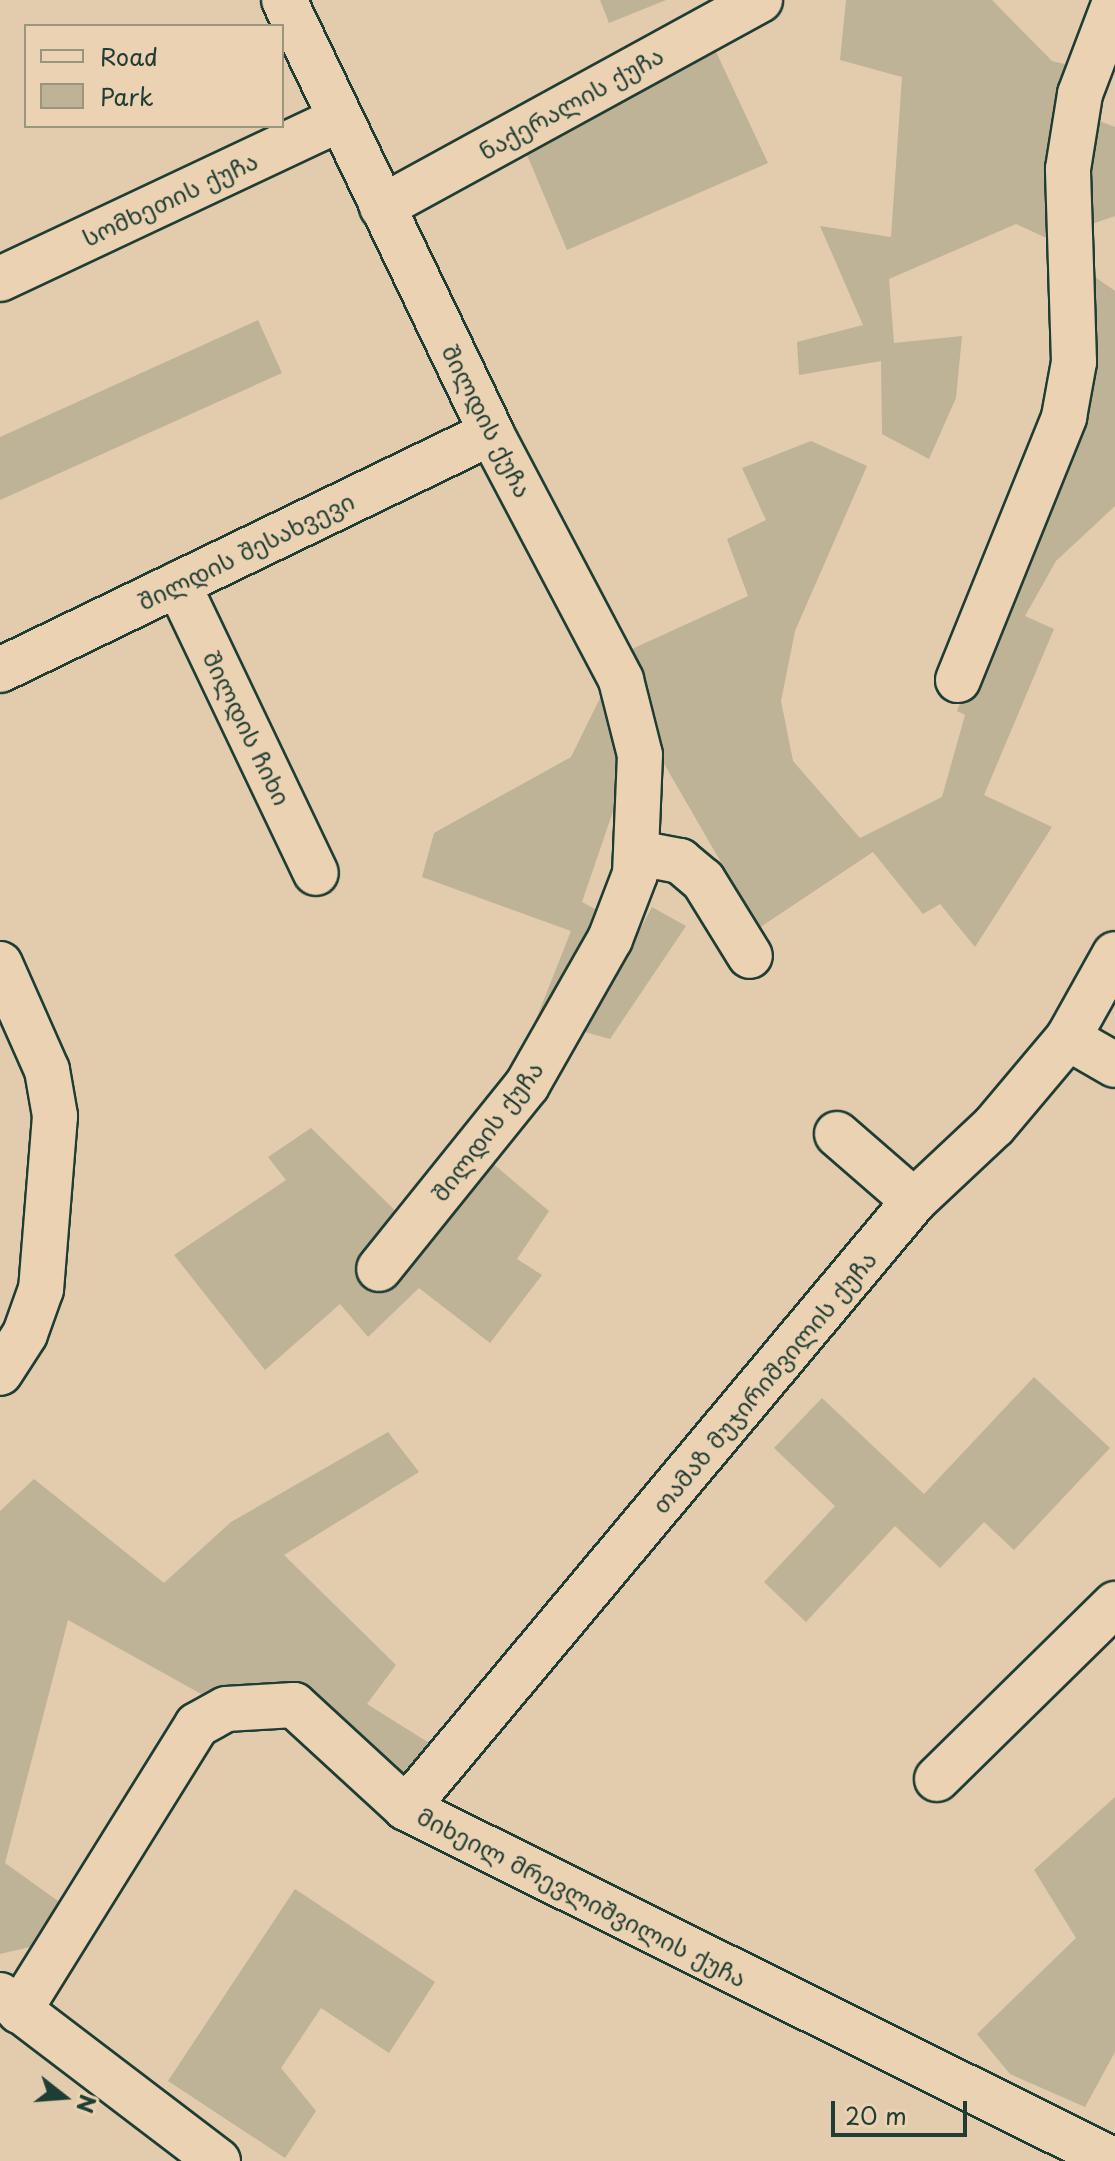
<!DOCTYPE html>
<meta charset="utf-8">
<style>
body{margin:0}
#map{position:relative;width:1115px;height:2161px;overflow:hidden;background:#e2ccad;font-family:"Playpen Sans","Noto Sans Georgian",sans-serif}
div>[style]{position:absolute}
.green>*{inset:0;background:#beb297}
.roads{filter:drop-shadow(2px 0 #1f3d34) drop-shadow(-2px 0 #1f3d34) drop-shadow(0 2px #1f3d34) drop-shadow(0 -2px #1f3d34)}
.minor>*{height:44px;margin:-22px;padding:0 22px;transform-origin:22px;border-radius:22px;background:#ead2b2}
span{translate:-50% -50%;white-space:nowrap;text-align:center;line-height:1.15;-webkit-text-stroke:8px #ead2b2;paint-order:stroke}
.street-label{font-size:24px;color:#1f3d34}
.legend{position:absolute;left:24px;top:24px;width:260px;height:104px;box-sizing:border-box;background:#ead2b2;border:2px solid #999680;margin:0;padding:10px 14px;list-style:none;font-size:24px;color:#1f3d34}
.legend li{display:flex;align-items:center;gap:16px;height:40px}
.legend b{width:40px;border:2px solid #999680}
.north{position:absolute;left:24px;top:2057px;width:80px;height:80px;-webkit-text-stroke:6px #ead2b2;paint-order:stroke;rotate:107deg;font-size:22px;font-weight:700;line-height:32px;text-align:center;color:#1f3d34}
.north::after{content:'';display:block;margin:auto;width:28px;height:36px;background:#1f3d34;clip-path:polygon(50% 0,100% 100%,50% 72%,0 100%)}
.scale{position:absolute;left:831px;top:2101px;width:136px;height:36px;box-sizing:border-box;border:4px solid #1f3d34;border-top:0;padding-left:10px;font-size:24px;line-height:28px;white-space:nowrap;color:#1f3d34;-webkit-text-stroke:6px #ead2b2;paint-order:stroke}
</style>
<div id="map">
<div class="green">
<i style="clip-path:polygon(600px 0,666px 0,609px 23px)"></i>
<i style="clip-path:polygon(846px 0,992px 0,1052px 61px,1073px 66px,1059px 105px,1115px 127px,1115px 216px,1089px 225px,1095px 277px,1115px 291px,1115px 506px,1056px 561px,1025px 616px,1054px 629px,984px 795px,1052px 827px,975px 947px,940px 904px,923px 914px,873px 852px,759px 928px,663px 762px,632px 649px,748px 596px,727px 539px,766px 520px,742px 468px,811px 441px,867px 466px,795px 631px,781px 701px,793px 761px,860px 838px,942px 797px,965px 715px,957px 711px,999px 607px,1079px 253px,1016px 224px,889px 279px,894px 343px,962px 336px,956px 398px,929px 459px,882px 434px,881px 361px,799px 375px,797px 342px,863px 325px,820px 226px,891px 237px,902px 77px,840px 60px)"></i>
<i style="clip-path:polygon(710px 39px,768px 163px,567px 250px,522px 143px)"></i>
<i style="clip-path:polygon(258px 320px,282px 373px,0 500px,0 437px)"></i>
<i style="clip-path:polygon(605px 688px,626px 727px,621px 788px,582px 902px,604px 914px,490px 1106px,533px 1027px,571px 931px,422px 877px,434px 833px,571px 757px)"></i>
<i style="clip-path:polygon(652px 907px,686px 926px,610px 1039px,585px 1032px)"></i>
<i style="clip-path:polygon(311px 1128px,420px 1235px,485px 1157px,549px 1211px,517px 1259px,542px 1275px,490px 1343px,419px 1288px,368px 1337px,340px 1304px,265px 1370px,174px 1255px,286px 1180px,268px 1157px)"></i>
<i style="clip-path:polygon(1034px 1377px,1110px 1448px,1014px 1550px,984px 1522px,940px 1568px,895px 1526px,806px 1622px,764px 1582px,835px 1506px,774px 1448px,822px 1398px,924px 1494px)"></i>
<i style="clip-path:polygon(388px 1432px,419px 1472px,284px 1555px,396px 1665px,367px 1704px,434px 1746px,408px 1778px,307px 1701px,276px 1685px,249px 1683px,203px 1695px,68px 1620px,5px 1863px,65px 1906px,30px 1947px,0 1954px,0 1511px,34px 1479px,164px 1583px,231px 1522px)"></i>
<i style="clip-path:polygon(1115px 1797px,1115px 2052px,1085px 2107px,1010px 2074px,977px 2034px,1076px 1938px,1034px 1870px)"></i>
<i style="clip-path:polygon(295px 1889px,435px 1982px,389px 2053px,321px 2008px,281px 2068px,316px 2111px,285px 2158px,168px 2081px)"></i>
</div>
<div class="roads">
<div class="minor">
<i style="left:284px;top:0;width:480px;rotate:64.4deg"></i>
<i style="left:491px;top:433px;width:279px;rotate:62.2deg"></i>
<i style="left:621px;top:680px;width:77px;rotate:75.8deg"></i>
<i style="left:640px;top:755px;width:119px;rotate:92.4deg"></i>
<i style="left:635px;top:874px;width:70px;rotate:111deg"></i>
<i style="left:610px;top:939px;width:168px;rotate:119.6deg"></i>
<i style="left:527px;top:1085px;width:236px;rotate:128.8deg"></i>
<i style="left:382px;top:207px;width:431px;rotate:-28.7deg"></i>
<i style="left:0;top:279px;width:376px;rotate:-25.2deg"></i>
<i style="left:178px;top:584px;width:320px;rotate:64.5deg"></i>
<i style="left:0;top:670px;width:545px;rotate:-25.77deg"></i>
<i style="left:958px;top:680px;width:284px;rotate:-68deg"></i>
<i style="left:1064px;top:417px;width:56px;rotate:-79.7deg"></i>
<i style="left:1074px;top:362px;width:193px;rotate:-91.8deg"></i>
<i style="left:1068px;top:169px;width:76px;rotate:-80.9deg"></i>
<i style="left:1080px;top:94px;width:98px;rotate:-69.2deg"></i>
<i style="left:638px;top:853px;width:43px;rotate:10.8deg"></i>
<i style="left:680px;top:861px;width:30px;rotate:40deg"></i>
<i style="left:703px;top:880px;width:89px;rotate:58.3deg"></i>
<i style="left:0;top:964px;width:116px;rotate:66.1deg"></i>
<i style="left:47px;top:1070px;width:47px;rotate:80.1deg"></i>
<i style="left:55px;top:1116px;width:174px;rotate:94.6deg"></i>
<i style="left:41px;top:1289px;width:48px;rotate:109.6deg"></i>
<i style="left:25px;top:1334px;width:46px;rotate:122.7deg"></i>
<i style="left:1068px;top:1038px;width:54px;rotate:29.9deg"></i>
<i style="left:837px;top:1134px;width:102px;rotate:41deg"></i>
<i style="left:937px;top:1779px;width:250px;rotate:-44.5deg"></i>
<i style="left:406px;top:1808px;width:792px;rotate:-50.07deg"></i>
<i style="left:914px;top:1201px;width:110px;rotate:-43.2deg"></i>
<i style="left:994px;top:1126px;width:115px;rotate:-49.9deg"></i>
<i style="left:1068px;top:1038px;width:96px;rotate:-60.8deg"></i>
<i style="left:0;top:1995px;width:274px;rotate:37.3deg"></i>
<i style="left:19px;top:2011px;width:337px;rotate:-58.1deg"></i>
<i style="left:197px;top:1725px;width:33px;rotate:-29deg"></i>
<i style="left:226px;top:1709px;width:68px;rotate:-3.4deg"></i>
<i style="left:294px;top:1705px;width:152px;rotate:42.6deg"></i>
<i style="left:406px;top:1808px;width:792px;rotate:26.47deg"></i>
</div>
</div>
<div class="street-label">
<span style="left:571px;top:103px;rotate:-29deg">ნაქერალის ქუჩა</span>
<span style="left:170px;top:199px;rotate:-25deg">სომხეთის ქუჩა</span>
<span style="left:487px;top:421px;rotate:63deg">შილდის ქუჩა</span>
<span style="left:246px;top:551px;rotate:-26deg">შილდის შესახვევი</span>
<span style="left:247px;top:728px;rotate:64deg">შილდის ჩიხი</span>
<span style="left:487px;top:1131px;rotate:-53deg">შილდის ქუჩა</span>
<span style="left:764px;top:1382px;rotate:-50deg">თამაზ მუჯირიშვილის ქუჩა</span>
<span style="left:582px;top:1897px;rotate:27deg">მიხეილ მრევლიშვილის ქუჩა</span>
</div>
<ul class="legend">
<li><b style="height:10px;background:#ead2b2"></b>Road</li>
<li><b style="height:22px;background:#beb297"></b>Park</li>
</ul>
<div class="north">N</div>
<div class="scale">20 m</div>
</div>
